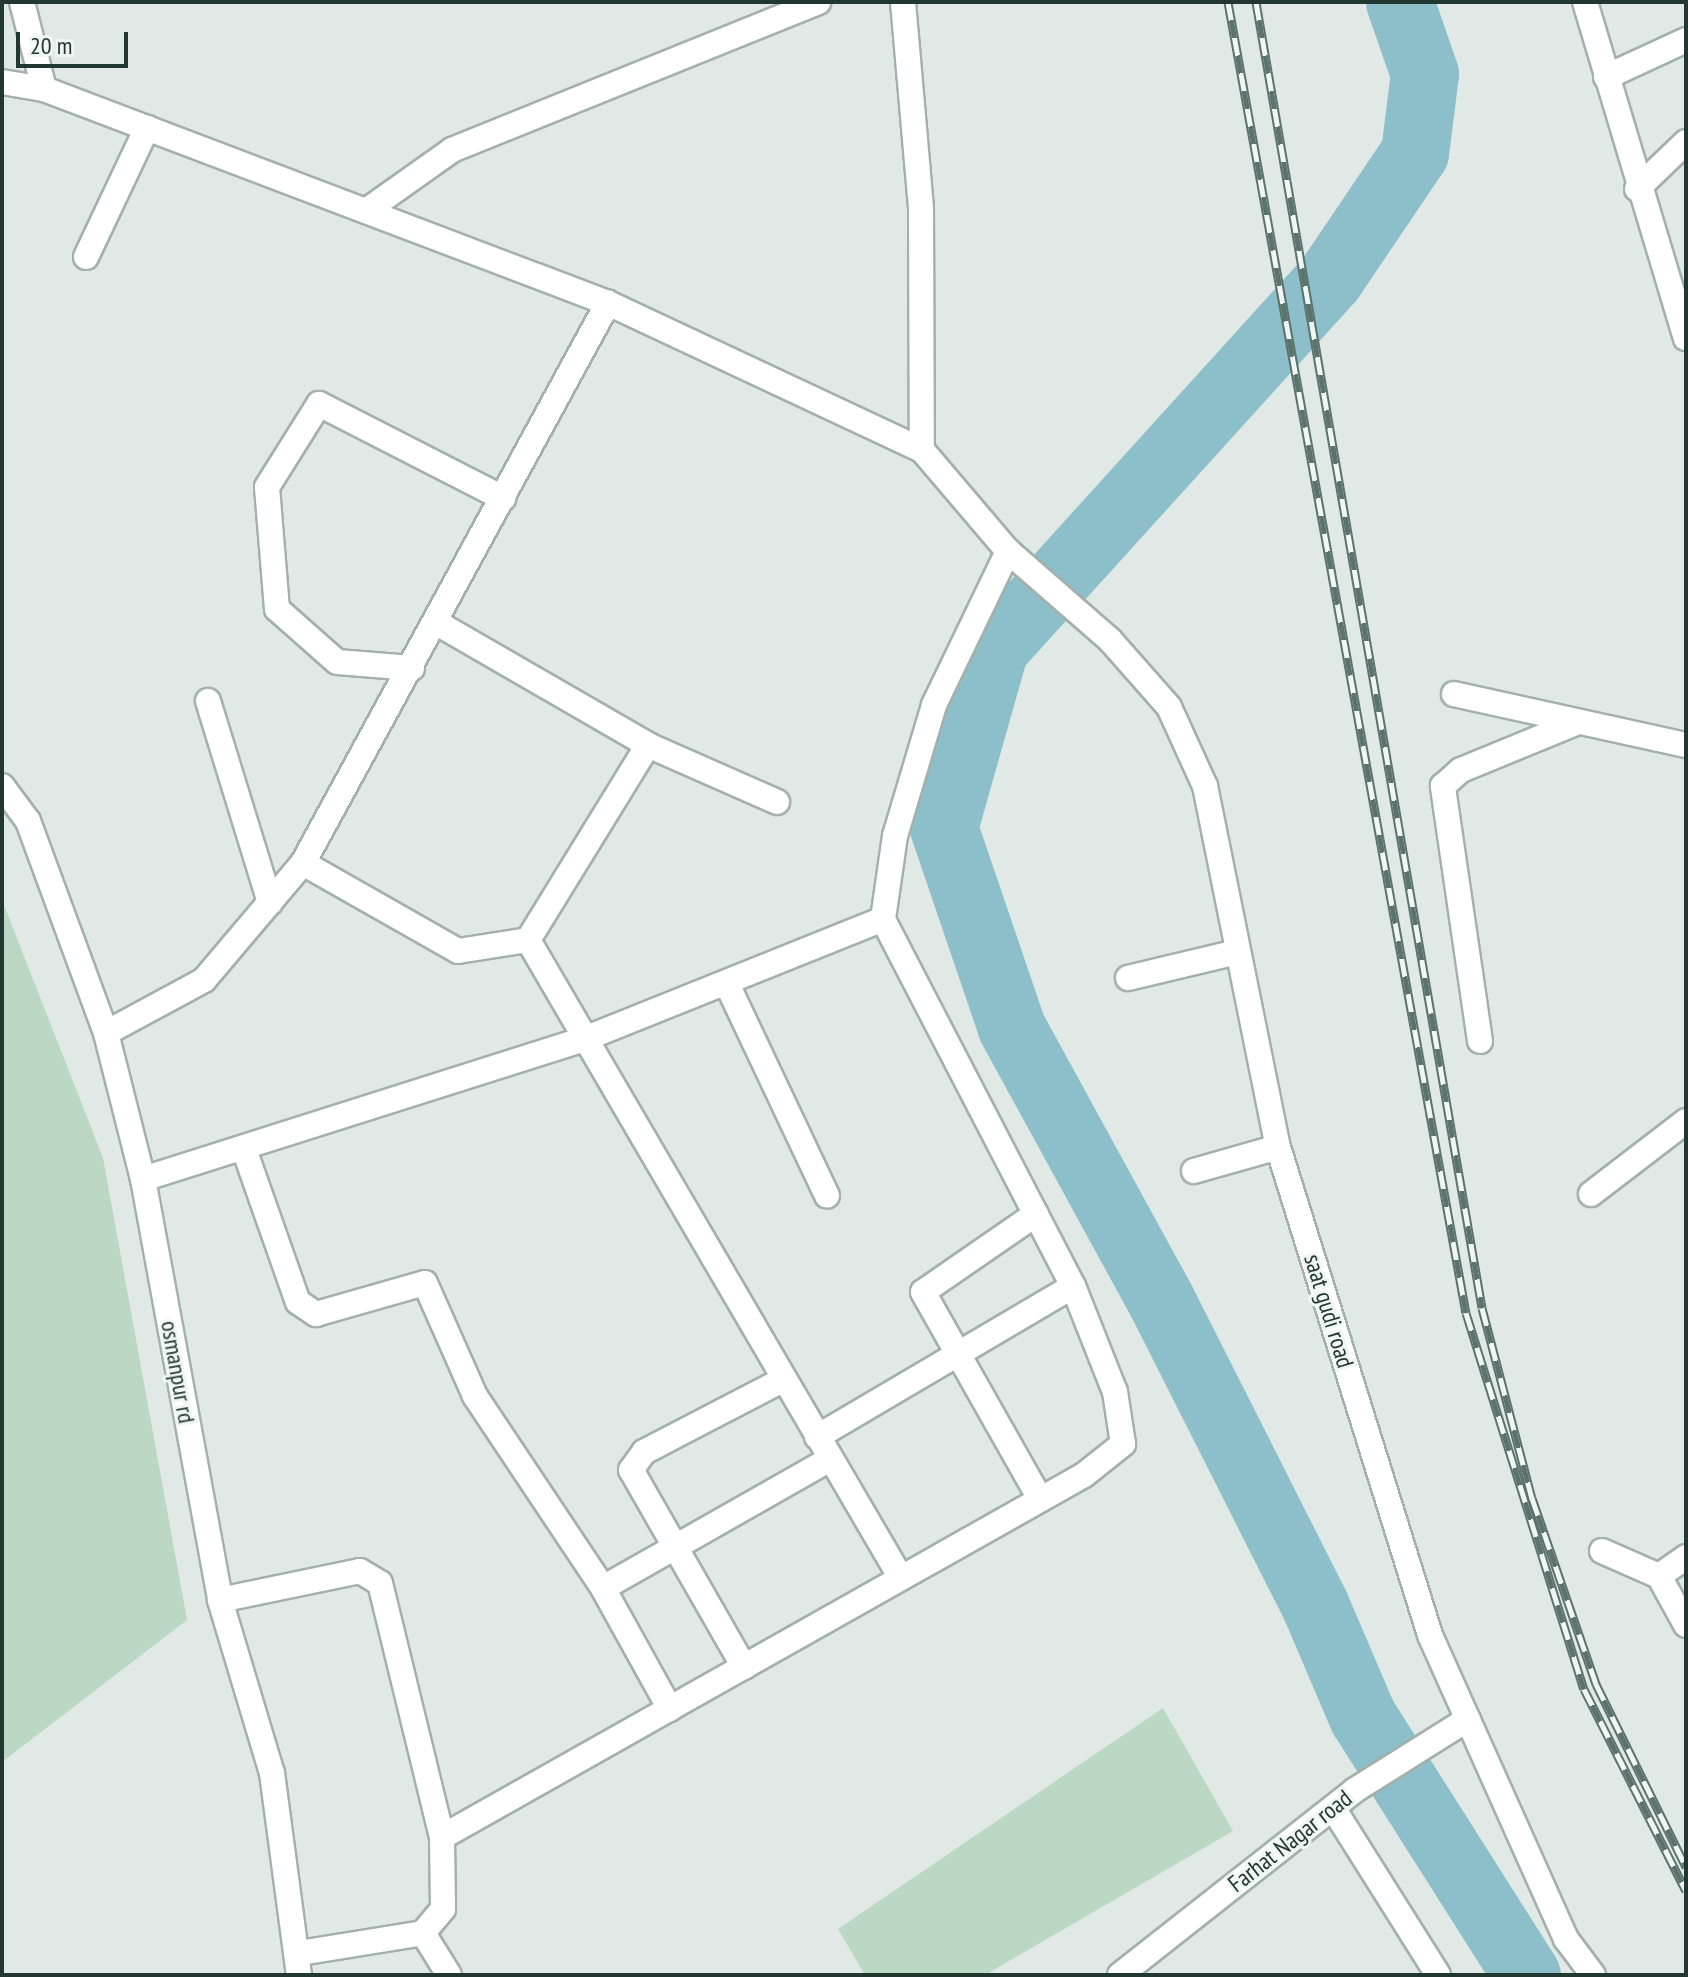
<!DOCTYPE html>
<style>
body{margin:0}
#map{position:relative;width:1688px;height:1977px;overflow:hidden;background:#e0e9e5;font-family:"PT Sans Narrow",sans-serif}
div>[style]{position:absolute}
.green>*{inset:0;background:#bad8c3}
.river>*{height:68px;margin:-34px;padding:0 34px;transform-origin:34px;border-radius:34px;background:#8cbfc9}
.roads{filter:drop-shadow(2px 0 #a3b0ac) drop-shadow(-2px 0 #a3b0ac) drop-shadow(0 2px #a3b0ac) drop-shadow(0 -2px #a3b0ac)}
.minor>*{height:24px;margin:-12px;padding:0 12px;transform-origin:12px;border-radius:12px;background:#fff}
.rail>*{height:9px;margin-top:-4.5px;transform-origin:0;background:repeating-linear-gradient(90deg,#eff6f3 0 18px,#5c736d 0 36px);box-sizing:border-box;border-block:2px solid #5c736d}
span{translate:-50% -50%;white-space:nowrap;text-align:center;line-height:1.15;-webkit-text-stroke:6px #eff6f3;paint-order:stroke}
.street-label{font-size:24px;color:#223732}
.frame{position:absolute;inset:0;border:4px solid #223732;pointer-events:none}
.scale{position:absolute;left:16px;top:32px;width:112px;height:36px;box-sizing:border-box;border:4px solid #223732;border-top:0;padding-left:10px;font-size:24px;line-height:28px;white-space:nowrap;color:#223732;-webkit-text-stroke:6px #eff6f3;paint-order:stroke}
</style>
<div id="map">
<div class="green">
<i style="clip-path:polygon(2px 900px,103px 1158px,187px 1620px,2px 1762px)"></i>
<i style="clip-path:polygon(1163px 1708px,1233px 1831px,985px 1975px,865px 1975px,838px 1929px)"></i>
</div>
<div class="river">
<i style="left:1400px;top:2px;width:76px;rotate:70.9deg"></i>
<i style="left:1425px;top:74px;width:80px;rotate:97.2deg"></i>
<i style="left:1415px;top:153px;width:152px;rotate:124deg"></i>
<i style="left:1330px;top:279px;width:498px;rotate:132.2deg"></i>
<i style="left:995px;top:648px;width:187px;rotate:105.8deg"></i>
<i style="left:944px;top:828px;width:211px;rotate:71.2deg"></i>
<i style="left:1012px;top:1028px;width:312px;rotate:61.3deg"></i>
<i style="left:1162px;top:1302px;width:342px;rotate:63.2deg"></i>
<i style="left:1316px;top:1607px;width:120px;rotate:66.9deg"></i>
<i style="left:1363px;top:1717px;width:306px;rotate:57.6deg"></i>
</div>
<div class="roads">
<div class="minor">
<i style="left:22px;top:2px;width:90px;rotate:75.8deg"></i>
<i style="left:903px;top:2px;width:208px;rotate:85deg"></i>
<i style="left:921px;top:209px;width:241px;rotate:89.8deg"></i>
<i style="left:1585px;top:2px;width:351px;rotate:73.3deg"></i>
<i style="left:1606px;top:77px;width:88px;rotate:-24.8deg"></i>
<i style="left:2px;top:82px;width:43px;rotate:9.5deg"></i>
<i style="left:44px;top:89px;width:603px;rotate:20.78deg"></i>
<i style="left:608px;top:303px;width:347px;rotate:25.1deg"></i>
<i style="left:922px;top:450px;width:133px;rotate:49.6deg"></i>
<i style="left:1008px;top:551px;width:135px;rotate:41.1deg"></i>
<i style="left:1110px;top:640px;width:89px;rotate:48.6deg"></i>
<i style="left:1169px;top:707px;width:87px;rotate:65.5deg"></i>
<i style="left:1205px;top:786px;width:368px;rotate:78.6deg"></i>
<i style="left:1278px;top:1147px;width:511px;rotate:72.7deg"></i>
<i style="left:1430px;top:1635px;width:333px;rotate:65.9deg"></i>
<i style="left:1566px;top:1939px;width:45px;rotate:53.1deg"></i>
<i style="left:1637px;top:189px;width:68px;rotate:-43.8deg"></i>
<i style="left:366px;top:211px;width:105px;rotate:-35.3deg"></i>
<i style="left:452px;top:150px;width:395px;rotate:-22deg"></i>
<i style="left:86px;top:257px;width:143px;rotate:-64.7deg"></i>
<i style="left:437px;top:623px;width:244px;rotate:30deg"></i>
<i style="left:648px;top:745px;width:141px;rotate:23.8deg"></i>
<i style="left:412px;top:668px;width:75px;rotate:-175.4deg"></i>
<i style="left:337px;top:662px;width:80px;rotate:-138.5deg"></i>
<i style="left:277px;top:609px;width:122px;rotate:-94.7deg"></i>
<i style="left:267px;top:487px;width:98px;rotate:-57.9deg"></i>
<i style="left:319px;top:404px;width:207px;rotate:27.1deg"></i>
<i style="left:1454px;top:694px;width:238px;rotate:12.4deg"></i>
<i style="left:208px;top:701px;width:211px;rotate:72.9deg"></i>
<i style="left:648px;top:745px;width:229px;rotate:121.6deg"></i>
<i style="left:528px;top:940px;width:739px;rotate:59.69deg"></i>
<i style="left:2px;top:786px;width:44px;rotate:53.4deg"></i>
<i style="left:28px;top:821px;width:226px;rotate:69.8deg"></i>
<i style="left:106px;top:1033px;width:151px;rotate:75.8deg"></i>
<i style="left:143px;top:1179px;width:428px;rotate:79.6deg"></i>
<i style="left:220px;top:1600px;width:181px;rotate:73.3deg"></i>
<i style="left:272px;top:1773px;width:204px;rotate:82.4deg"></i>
<i style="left:303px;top:863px;width:178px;rotate:29.6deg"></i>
<i style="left:458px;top:951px;width:71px;rotate:-8.9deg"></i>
<i style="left:1128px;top:978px;width:112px;rotate:-13.4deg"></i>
<i style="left:727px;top:984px;width:234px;rotate:64.7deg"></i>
<i style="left:106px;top:1033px;width:111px;rotate:-28.4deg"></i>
<i style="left:204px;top:980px;width:153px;rotate:-49.8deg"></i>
<i style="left:303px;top:863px;width:638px;rotate:-61.43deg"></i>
<i style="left:1480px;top:1041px;width:258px;rotate:-98.3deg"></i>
<i style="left:1443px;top:786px;width:24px;rotate:-42deg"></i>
<i style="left:1461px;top:770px;width:126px;rotate:-22.3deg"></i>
<i style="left:244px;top:1149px;width:162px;rotate:70.6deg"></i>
<i style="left:298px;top:1302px;width:22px;rotate:34deg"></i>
<i style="left:316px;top:1314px;width:113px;rotate:-15.9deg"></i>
<i style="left:425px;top:1283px;width:124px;rotate:66.1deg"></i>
<i style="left:475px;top:1396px;width:231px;rotate:56.3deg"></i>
<i style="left:1194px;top:1171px;width:87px;rotate:-15.9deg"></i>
<i style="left:143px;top:1179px;width:466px;rotate:-17.6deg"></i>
<i style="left:587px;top:1038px;width:319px;rotate:-21.9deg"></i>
<i style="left:1591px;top:1194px;width:120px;rotate:-37.5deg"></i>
<i style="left:1036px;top:1214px;width:137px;rotate:145.4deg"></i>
<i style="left:923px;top:1292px;width:238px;rotate:60.5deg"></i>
<i style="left:817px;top:1437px;width:297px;rotate:-30.5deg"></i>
<i style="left:1602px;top:1551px;width:62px;rotate:23.7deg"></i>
<i style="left:1659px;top:1576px;width:56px;rotate:61.1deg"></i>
<i style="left:1659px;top:1576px;width:33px;rotate:-35deg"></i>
<i style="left:220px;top:1600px;width:143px;rotate:-11.7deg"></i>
<i style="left:360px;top:1571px;width:23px;rotate:31deg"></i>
<i style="left:380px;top:1583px;width:261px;rotate:76.3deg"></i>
<i style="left:442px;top:1837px;width:72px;rotate:89.2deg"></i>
<i style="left:443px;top:1909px;width:31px;rotate:130deg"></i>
<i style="left:423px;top:1933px;width:49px;rotate:58.2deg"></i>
<i style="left:744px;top:1667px;width:227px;rotate:-119.8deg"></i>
<i style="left:631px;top:1470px;width:22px;rotate:-54deg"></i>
<i style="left:644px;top:1452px;width:158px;rotate:-27.5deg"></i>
<i style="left:670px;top:1709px;width:138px;rotate:-119deg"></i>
<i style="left:603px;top:1588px;width:261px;rotate:-29.6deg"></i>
<i style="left:1333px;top:1808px;width:197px;rotate:57.8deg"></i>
<i style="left:442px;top:1837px;width:737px;rotate:-29.42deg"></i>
<i style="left:1084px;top:1475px;width:50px;rotate:-38.5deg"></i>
<i style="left:1123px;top:1444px;width:53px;rotate:-98.7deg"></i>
<i style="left:1115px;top:1392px;width:114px;rotate:-111.6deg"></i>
<i style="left:1073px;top:1286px;width:413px;rotate:-117.4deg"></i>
<i style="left:883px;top:919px;width:84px;rotate:-81.8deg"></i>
<i style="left:895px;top:836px;width:137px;rotate:-73.4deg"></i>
<i style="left:934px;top:705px;width:171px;rotate:-64.3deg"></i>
<i style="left:300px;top:1953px;width:125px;rotate:-9.2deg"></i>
<i style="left:1120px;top:1975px;width:299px;rotate:-38.2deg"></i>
<i style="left:1355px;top:1790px;width:133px;rotate:-32.1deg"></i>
</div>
</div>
<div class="rail">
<i style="left:1228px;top:2px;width:1332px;rotate:79.71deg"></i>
<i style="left:1466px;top:1313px;width:394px;rotate:72.6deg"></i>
<i style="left:1584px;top:1689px;width:226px;rotate:63.2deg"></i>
<i style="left:1256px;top:2px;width:1325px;rotate:80.18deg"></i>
<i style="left:1482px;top:1308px;width:196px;rotate:75.3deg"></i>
<i style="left:1532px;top:1498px;width:197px;rotate:71deg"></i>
<i style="left:1596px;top:1684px;width:204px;rotate:63.8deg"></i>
</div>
<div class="street-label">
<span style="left:1329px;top:1311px;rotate:73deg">saat gudi road</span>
<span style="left:178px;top:1372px;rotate:80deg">osmanpur rd</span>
<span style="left:1290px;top:1841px;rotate:-38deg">Farhat Nagar road</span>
</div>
<div class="frame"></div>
<div class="scale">20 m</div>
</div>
